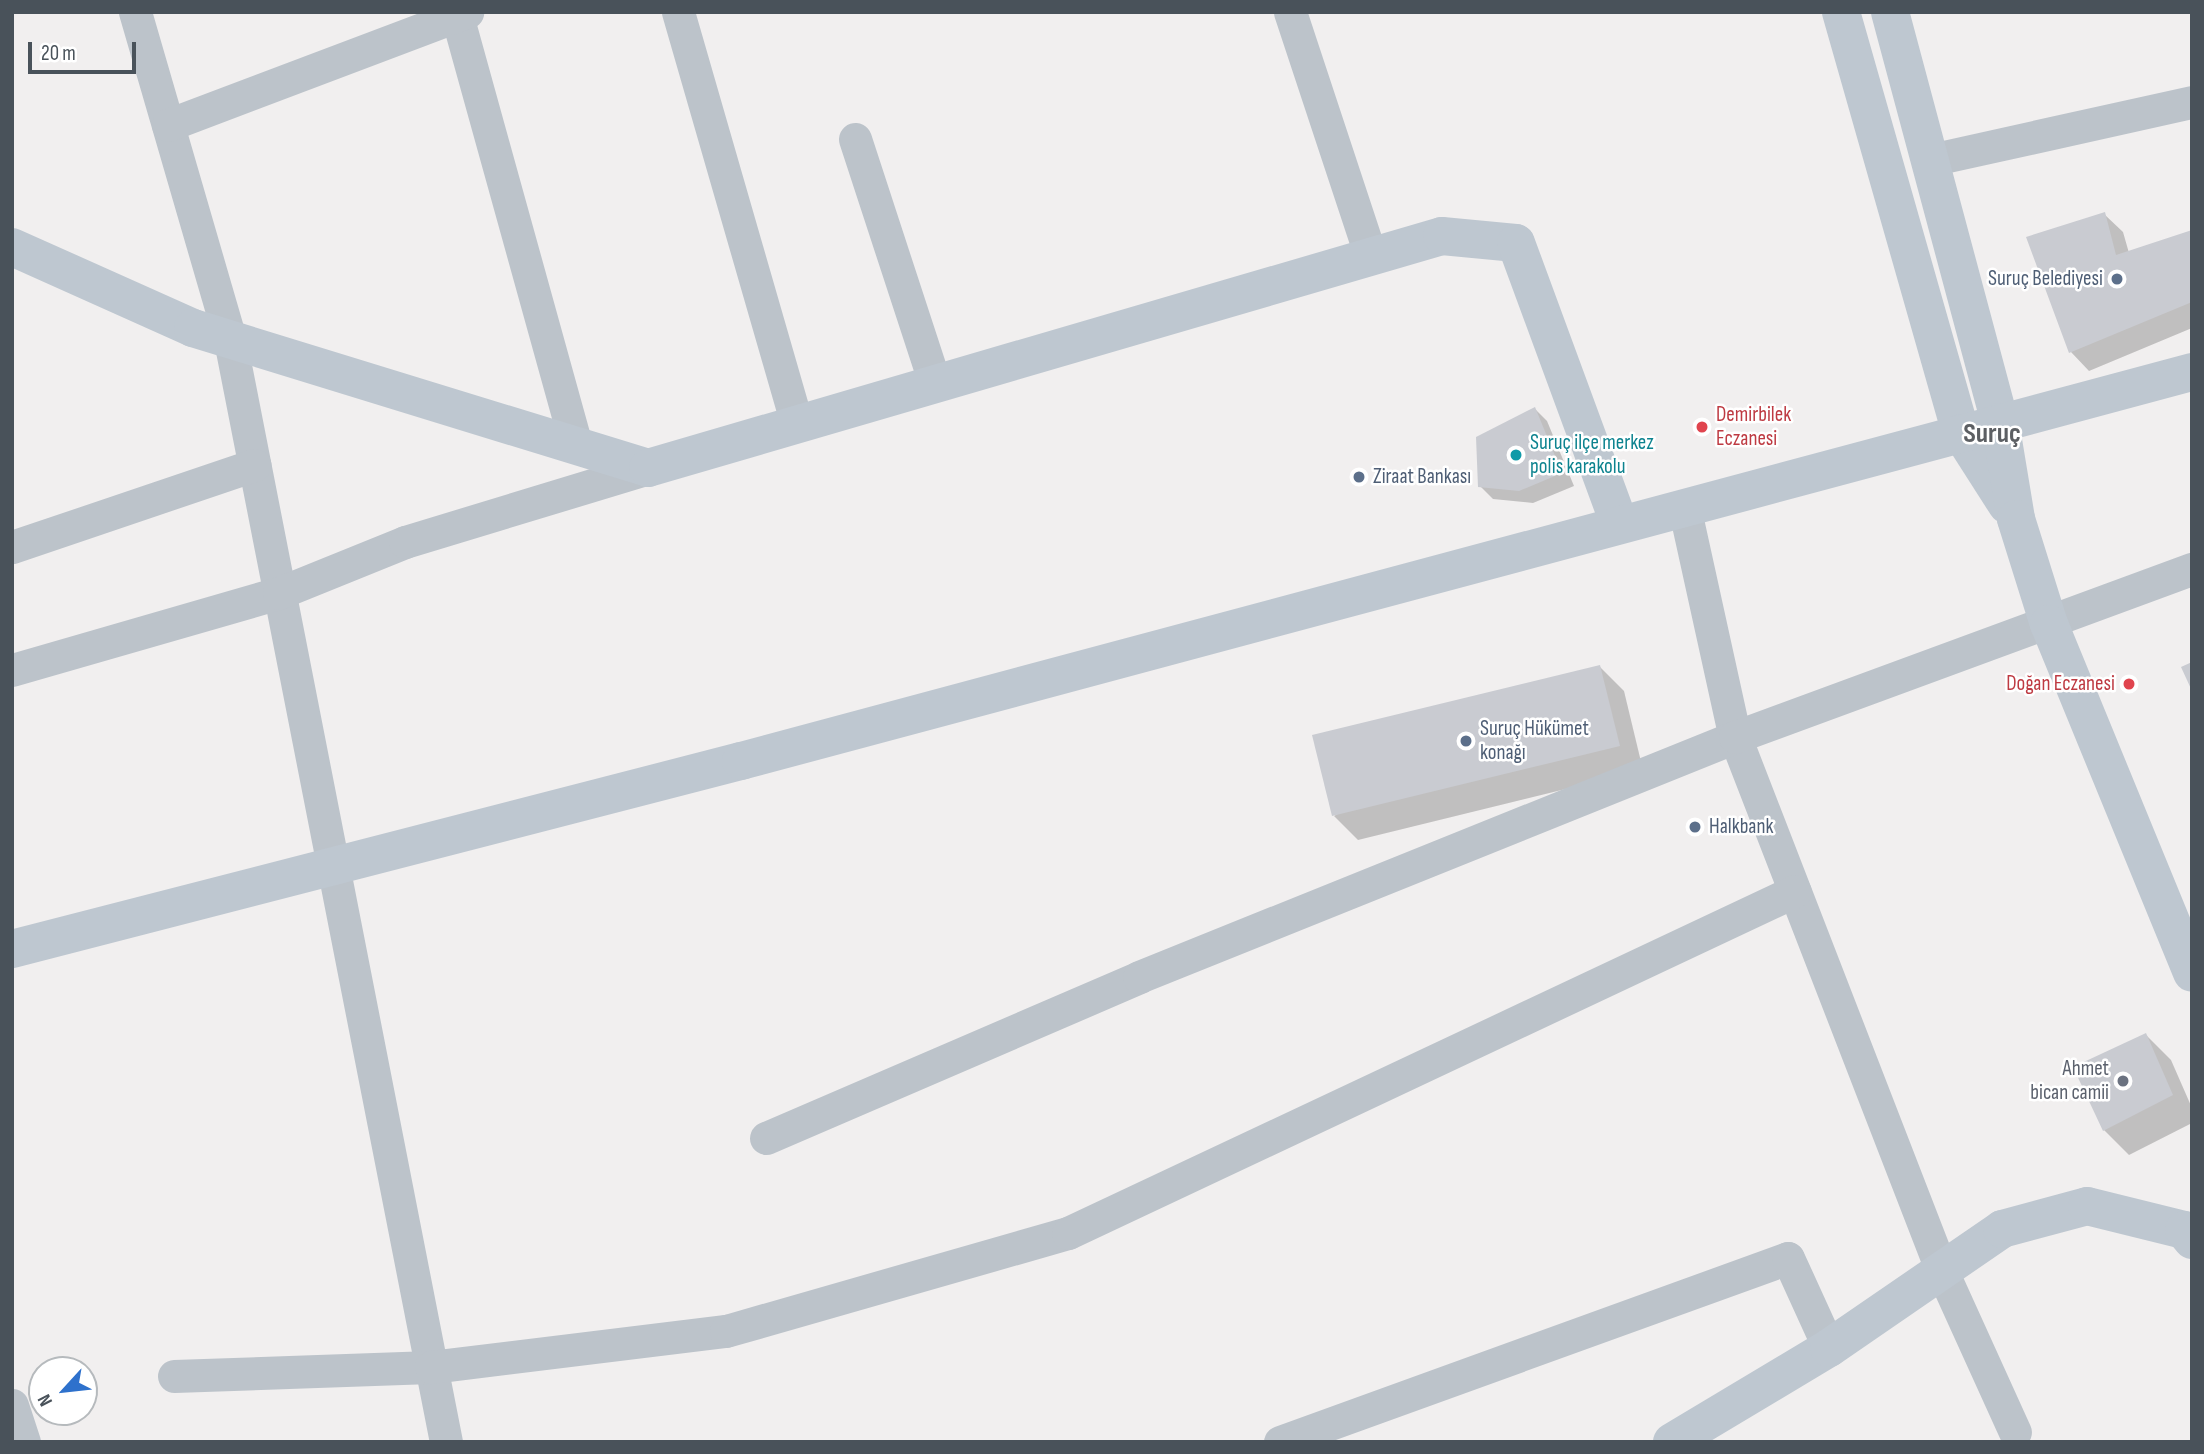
<!DOCTYPE html>
<meta charset="utf-8">
<style>
body{margin:0}
#map{position:relative;width:2204px;height:1454px;overflow:hidden;background:#f1efef;font-family:"Sofia Sans Condensed",sans-serif}
div>[style]{position:absolute}
.shadow>*{inset:0;background:#0003}
.building>*{inset:0;background:#c9cbd1}
.street>*{height:33px;margin:-16.5px;padding:0 16.5px;transform-origin:16.5px;border-radius:16.5px;background:#bcc3ca}
.secondary>*{height:38px;margin:-19px;padding:0 19px;transform-origin:19px;border-radius:19px;background:#bec7d0}
.dots>*{width:19px;height:19px;translate:-50% -50%;box-sizing:border-box;border:4px solid #fff;border-radius:50%}
span{translate:-50% -50%;white-space:nowrap;text-align:center;line-height:1.15;-webkit-text-stroke:5px #fff;paint-order:stroke}
.service-label{font-size:21px;color:#4e5e75}
.right{translate:-100% -50%;text-align:right}
.left{translate:0 -50%;text-align:left}
.health-label{font-size:21px;color:#be3a42}
.culture-label{font-size:21px;color:#0d838f}
.worship-label{font-size:21px;color:#5b616d}
.district-label{font-size:28px;color:#5c5f63;font-weight:700}
.frame{position:absolute;inset:0;border:14px solid #49525a;pointer-events:none}
.north{position:absolute;left:28px;top:1356px;width:70px;height:70px;box-sizing:border-box;background:#fff;border:2px solid #b6babd;border-radius:50%;rotate:243deg;font-size:19px;font-weight:700;line-height:28px;text-align:center;color:#49525a}
.north::after{content:'';display:block;margin:auto;width:24px;height:32px;background:#2e71cc;clip-path:polygon(50% 0,100% 100%,50% 72%,0 100%)}
.scale{position:absolute;left:28px;top:42px;width:108px;height:32px;box-sizing:border-box;border:4px solid #49525a;border-top:0;padding-left:9px;font-size:21px;line-height:24px;white-space:nowrap;color:#49525a;-webkit-text-stroke:5px #fff;paint-order:stroke}
</style>
<div id="map">
<div class="shadow">
<i style="clip-path:polygon(2104px 214px,2123px 232px,2129px 253px,2192px 232px,2192px 328px,2089px 371px,2071px 352px)"></i>
<i style="clip-path:polygon(1535px 409px,1547px 421px,1574px 486px,1533px 503px,1493px 499px,1480px 486px)"></i>
<i style="clip-path:polygon(1599px 666px,1624px 691px,1643px 770px,1358px 840px,1334px 816px)"></i>
<i style="clip-path:polygon(2146px 1035px,2171px 1060px,2192px 1108px,2192px 1123px,2129px 1155px,2104px 1130px)"></i>
</div>
<div class="building">
<i style="clip-path:polygon(2105px 212px,2116px 255px,2192px 230px,2192px 302px,2069px 353px,2026px 237px)"></i>
<i style="clip-path:polygon(1535px 407px,1562px 473px,1519px 491px,1478px 487px,1476px 437px)"></i>
<i style="clip-path:polygon(2192px 662px,2192px 691px,2181px 667px)"></i>
<i style="clip-path:polygon(1600px 665px,1620px 746px,1332px 816px,1312px 735px)"></i>
<i style="clip-path:polygon(2146px 1033px,2173px 1095px,2103px 1131px,2073px 1067px)"></i>
</div>
<div class="street">
<i style="left:135px;top:12px;width:341px;rotate:73.8deg"></i>
<i style="left:230px;top:340px;width:1123px;rotate:78.91deg"></i>
<i style="left:456px;top:12px;width:452px;rotate:74.5deg"></i>
<i style="left:678px;top:12px;width:430px;rotate:73.9deg"></i>
<i style="left:1290px;top:12px;width:258px;rotate:71.7deg"></i>
<i style="left:168px;top:125px;width:320px;rotate:-20.7deg"></i>
<i style="left:855px;top:139px;width:258px;rotate:71.9deg"></i>
<i style="left:1930px;top:160px;width:268px;rotate:-12.5deg"></i>
<i style="left:1684px;top:506px;width:237px;rotate:77.6deg"></i>
<i style="left:1735px;top:737px;width:570px;rotate:68.83deg"></i>
<i style="left:1941px;top:1269px;width:179px;rotate:65.6deg"></i>
<i style="left:12px;top:547px;width:256px;rotate:-18.7deg"></i>
<i style="left:12px;top:670px;width:278px;rotate:-16.1deg"></i>
<i style="left:279px;top:593px;width:136px;rotate:-22deg"></i>
<i style="left:405px;top:542px;width:254px;rotate:-16.9deg"></i>
<i style="left:766px;top:1138px;width:406px;rotate:-23.3deg"></i>
<i style="left:1139px;top:977px;width:643px;rotate:-21.93deg"></i>
<i style="left:1735px;top:737px;width:487px;rotate:-20.2deg"></i>
<i style="left:174px;top:1376px;width:257px;rotate:-2deg"></i>
<i style="left:431px;top:1367px;width:297px;rotate:-7deg"></i>
<i style="left:726px;top:1331px;width:356px;rotate:-16deg"></i>
<i style="left:1068px;top:1233px;width:803px;rotate:-25.19deg"></i>
<i style="left:12px;top:1405px;width:39px;rotate:72deg"></i>
<i style="left:1280px;top:1442px;width:540px;rotate:-19.91deg"></i>
<i style="left:1788px;top:1258px;width:99px;rotate:65.5deg"></i>
</div>
<div class="secondary">
<i style="left:1841px;top:12px;width:438px;rotate:74.1deg"></i>
<i style="left:1961px;top:433px;width:85px;rotate:57.4deg"></i>
<i style="left:1890px;top:12px;width:424px;rotate:75deg"></i>
<i style="left:2000px;top:422px;width:98px;rotate:80.6deg"></i>
<i style="left:2016px;top:519px;width:110px;rotate:72.6deg"></i>
<i style="left:2049px;top:624px;width:377px;rotate:67.7deg"></i>
<i style="left:12px;top:247px;width:198px;rotate:24.1deg"></i>
<i style="left:193px;top:328px;width:476px;rotate:17.1deg"></i>
<i style="left:648px;top:468px;width:827px;rotate:-16.29deg"></i>
<i style="left:1442px;top:236px;width:74px;rotate:5.4deg"></i>
<i style="left:1516px;top:243px;width:298px;rotate:69.8deg"></i>
<i style="left:12px;top:949px;width:753px;rotate:-14.46deg"></i>
<i style="left:741px;top:761px;width:1502px;rotate:-15.01deg"></i>
<i style="left:1672px;top:1442px;width:183px;rotate:-30.9deg"></i>
<i style="left:1829px;top:1348px;width:210px;rotate:-34.5deg"></i>
<i style="left:2002px;top:1229px;width:88px;rotate:-15.1deg"></i>
<i style="left:2087px;top:1206px;width:100px;rotate:13.9deg"></i>
<i style="left:2184px;top:1230px;width:13px;rotate:51deg"></i>
</div>
<div class="dots">
<i style="left:2117px;top:279px;background:#5c6f8a"></i>
<i style="left:1702px;top:427px;background:#e0444e"></i>
<i style="left:1516px;top:455px;background:#0f9aa8"></i>
<i style="left:1359px;top:477px;background:#5c6f8a"></i>
<i style="left:2129px;top:684px;background:#e0444e"></i>
<i style="left:1466px;top:741px;background:#5c6f8a"></i>
<i style="left:1695px;top:827px;background:#5c6f8a"></i>
<i style="left:2123px;top:1081px;background:#6b7280"></i>
</div>
<div class="service-label">
<span class="right" style="left:2103px;top:279px">Suruç Belediyesi</span>
<span class="left" style="left:1373px;top:477px">Ziraat Bankası</span>
<span class="left" style="left:1480px;top:741px">Suruç Hükümet<br>konağı</span>
<span class="left" style="left:1709px;top:827px">Halkbank</span>
</div>
<div class="health-label">
<span class="left" style="left:1716px;top:427px">Demirbilek<br>Eczanesi</span>
<span class="right" style="left:2115px;top:684px">Doğan Eczanesi</span>
</div>
<div class="culture-label">
<span class="left" style="left:1530px;top:455px">Suruç ilçe merkez<br>polis karakolu</span>
</div>
<div class="worship-label">
<span class="right" style="left:2109px;top:1081px">Ahmet<br>bican camii</span>
</div>
<div class="district-label">
<span style="left:1992px;top:434px">Suruç</span>
</div>
<div class="frame"></div>
<div class="north">N</div>
<div class="scale">20 m</div>
</div>
